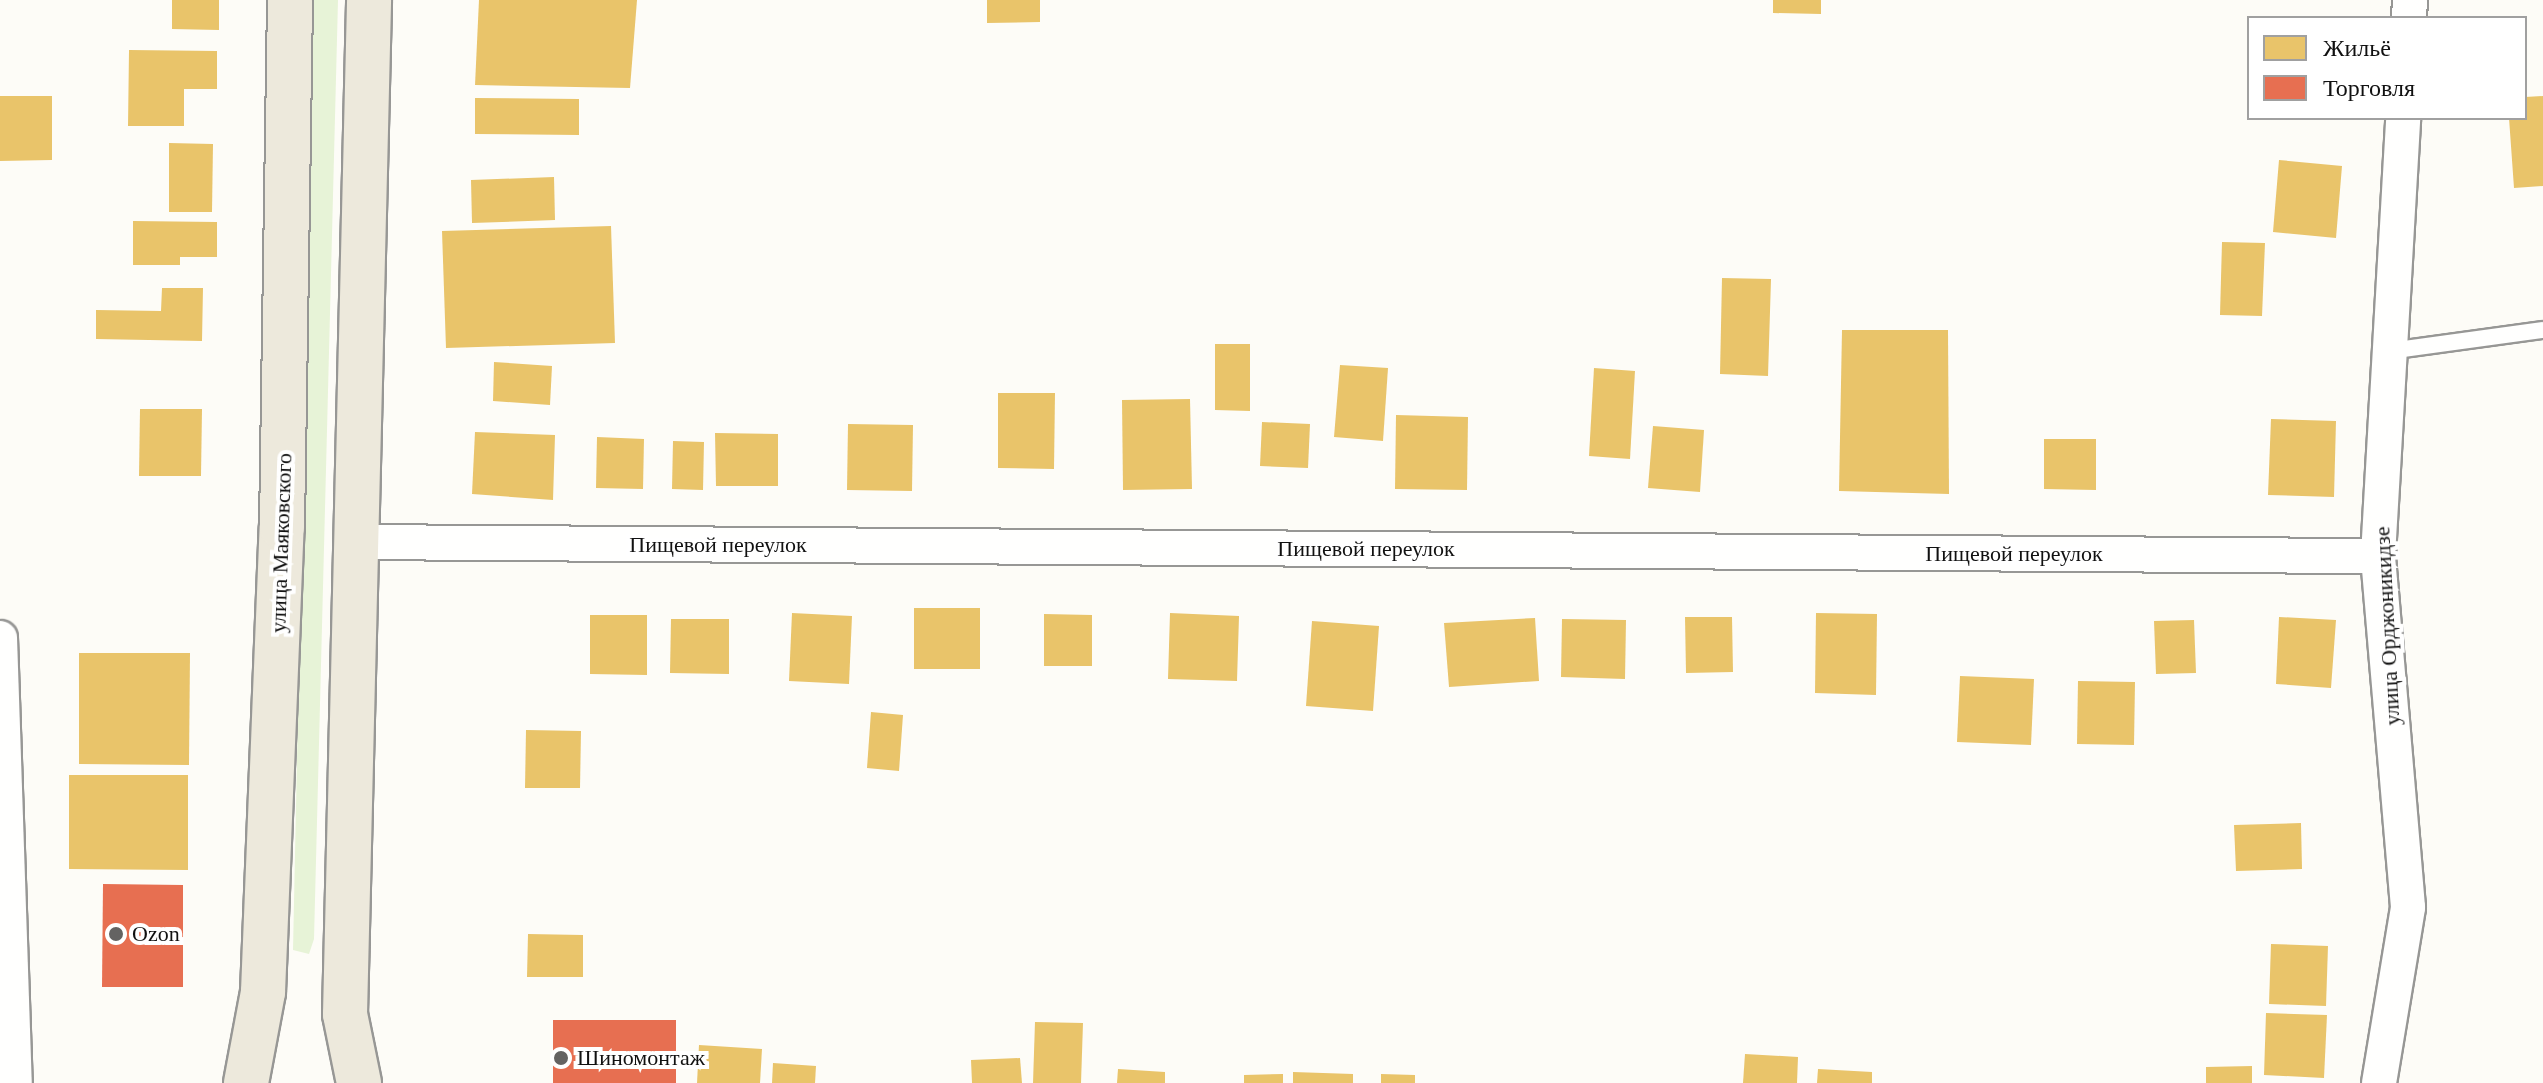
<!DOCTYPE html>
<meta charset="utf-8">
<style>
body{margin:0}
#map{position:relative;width:2543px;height:1083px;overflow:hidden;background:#fdfcf7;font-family:Georgia,serif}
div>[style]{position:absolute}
.green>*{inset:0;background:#e7f3d7}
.homes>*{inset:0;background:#e9c46a}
.shops>*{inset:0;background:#e76f51}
.roads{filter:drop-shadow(2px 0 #979795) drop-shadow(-2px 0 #979795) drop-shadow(0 2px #979795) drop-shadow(0 -2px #979795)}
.service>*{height:16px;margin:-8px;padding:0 8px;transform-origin:8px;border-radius:8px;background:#fffffe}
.minor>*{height:34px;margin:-17px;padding:0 17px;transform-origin:17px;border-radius:17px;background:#fffffe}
.primary>*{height:44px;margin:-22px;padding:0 22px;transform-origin:22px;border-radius:22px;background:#ede9dc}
.dots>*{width:22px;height:22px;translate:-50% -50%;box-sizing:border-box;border:4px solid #fff;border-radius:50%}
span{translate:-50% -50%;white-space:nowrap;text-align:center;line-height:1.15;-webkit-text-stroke:8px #fff;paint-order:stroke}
.street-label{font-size:22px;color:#111}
.poi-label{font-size:22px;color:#111}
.left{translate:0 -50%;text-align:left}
.legend{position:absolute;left:2247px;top:16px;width:280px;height:104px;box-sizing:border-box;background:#fff;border:2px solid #a0a0a0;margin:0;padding:10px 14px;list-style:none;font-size:24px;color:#111}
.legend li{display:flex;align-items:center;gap:16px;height:40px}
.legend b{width:40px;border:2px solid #a0a0a0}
</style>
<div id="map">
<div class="green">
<i style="clip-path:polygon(313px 0,338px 0,314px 939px,309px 954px,293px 950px)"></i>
</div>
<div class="homes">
<i style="clip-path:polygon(172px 0,219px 0,219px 30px,172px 29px)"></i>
<i style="clip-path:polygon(479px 0,637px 0,630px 88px,475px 85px)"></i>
<i style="clip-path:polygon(987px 0,1040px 0,1040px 22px,987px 23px)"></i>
<i style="clip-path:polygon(1773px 0,1821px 0,1821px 14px,1773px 13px)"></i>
<i style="clip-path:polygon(129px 50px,217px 51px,217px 89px,184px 89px,184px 126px,128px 126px)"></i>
<i style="clip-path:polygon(0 96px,52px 96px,52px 160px,0 161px)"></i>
<i style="clip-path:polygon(2543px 96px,2543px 186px,2514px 188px,2509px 118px,2525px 118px,2525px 97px)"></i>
<i style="clip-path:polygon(475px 98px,579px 99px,579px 135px,475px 134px)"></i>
<i style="clip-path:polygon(169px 143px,213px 144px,212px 212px,169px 212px)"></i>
<i style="clip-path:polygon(2279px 160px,2342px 166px,2336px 238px,2273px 232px)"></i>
<i style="clip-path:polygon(554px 177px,555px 220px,472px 223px,471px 180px)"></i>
<i style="clip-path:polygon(133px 221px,217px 222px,217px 257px,180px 257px,180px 265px,133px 265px)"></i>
<i style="clip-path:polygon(611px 226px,615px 343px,446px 348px,442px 231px)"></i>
<i style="clip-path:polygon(2222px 242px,2265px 243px,2262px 316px,2220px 315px)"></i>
<i style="clip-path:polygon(1722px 278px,1771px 279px,1768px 376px,1720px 374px)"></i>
<i style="clip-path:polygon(162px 288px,203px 288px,202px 341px,96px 339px,96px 310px,161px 311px)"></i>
<i style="clip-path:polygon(1842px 330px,1948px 330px,1949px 494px,1839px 491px)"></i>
<i style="clip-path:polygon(1215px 344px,1250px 344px,1250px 411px,1215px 410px)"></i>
<i style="clip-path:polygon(494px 362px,552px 366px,550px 405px,493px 401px)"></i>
<i style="clip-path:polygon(1340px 365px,1388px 368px,1383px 441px,1334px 437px)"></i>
<i style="clip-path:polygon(1594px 368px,1635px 371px,1630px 459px,1589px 456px)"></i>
<i style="clip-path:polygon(998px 393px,1055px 393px,1054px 469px,998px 468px)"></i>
<i style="clip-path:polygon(1190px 399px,1192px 489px,1123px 490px,1122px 400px)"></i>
<i style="clip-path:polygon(140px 409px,202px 409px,201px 476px,139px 476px)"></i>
<i style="clip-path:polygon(1396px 415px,1468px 417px,1467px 490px,1395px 489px)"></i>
<i style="clip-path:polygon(2271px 419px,2336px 421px,2334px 497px,2268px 495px)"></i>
<i style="clip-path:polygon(1262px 422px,1310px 424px,1308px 468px,1260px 466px)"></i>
<i style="clip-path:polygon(848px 424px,913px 425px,912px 491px,847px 490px)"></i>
<i style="clip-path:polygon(1653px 426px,1704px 430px,1700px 492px,1648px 488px)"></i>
<i style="clip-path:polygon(475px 432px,555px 435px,553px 500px,472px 494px)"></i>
<i style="clip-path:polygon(715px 433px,778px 434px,778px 486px,716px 486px)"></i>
<i style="clip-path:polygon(597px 437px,644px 439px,643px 489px,596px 488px)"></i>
<i style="clip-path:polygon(2044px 439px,2096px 439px,2096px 490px,2044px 489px)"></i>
<i style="clip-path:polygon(673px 441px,704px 442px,703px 490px,672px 489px)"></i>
<i style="clip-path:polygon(914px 608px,980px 608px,980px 669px,914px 669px)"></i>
<i style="clip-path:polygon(792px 613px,852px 616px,849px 684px,789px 681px)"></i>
<i style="clip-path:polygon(1170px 613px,1239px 616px,1237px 681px,1168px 679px)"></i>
<i style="clip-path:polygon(1816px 613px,1877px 614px,1876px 695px,1815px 693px)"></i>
<i style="clip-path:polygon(1044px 614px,1092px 615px,1092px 666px,1044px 666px)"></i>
<i style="clip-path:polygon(590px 615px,647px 615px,647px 675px,590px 674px)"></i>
<i style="clip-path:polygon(1685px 617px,1732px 617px,1733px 672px,1686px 673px)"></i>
<i style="clip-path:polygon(2279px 617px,2336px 620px,2331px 688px,2276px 684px)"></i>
<i style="clip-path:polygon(1535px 618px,1539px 681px,1449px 687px,1444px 623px)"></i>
<i style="clip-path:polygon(671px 619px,729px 619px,729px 674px,670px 673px)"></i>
<i style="clip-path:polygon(1562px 619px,1626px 620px,1625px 679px,1561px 677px)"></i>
<i style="clip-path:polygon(2194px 620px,2196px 673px,2156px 674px,2154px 621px)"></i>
<i style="clip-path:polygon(1312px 621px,1379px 626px,1373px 711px,1306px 706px)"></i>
<i style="clip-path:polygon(79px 653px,190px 653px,189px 765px,79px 764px)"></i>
<i style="clip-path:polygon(1960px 676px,2034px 679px,2031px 745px,1957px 742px)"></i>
<i style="clip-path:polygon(2078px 681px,2135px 682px,2134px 745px,2077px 744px)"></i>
<i style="clip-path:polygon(871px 712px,903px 715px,899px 771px,867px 768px)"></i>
<i style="clip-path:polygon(526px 730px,581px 731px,580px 788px,525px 788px)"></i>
<i style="clip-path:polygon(69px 775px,188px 775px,188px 870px,69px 869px)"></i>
<i style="clip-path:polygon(2301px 823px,2302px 869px,2236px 871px,2234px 825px)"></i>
<i style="clip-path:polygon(528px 934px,583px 935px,583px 977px,527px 977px)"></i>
<i style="clip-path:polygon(2271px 944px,2328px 946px,2326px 1006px,2269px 1004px)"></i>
<i style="clip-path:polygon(2266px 1013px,2327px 1015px,2324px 1078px,2264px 1075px)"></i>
<i style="clip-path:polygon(1035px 1022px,1083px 1023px,1081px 1083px,1033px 1083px)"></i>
<i style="clip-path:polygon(699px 1045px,762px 1049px,760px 1083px,697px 1083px)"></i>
<i style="clip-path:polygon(1745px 1054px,1798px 1057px,1797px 1083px,1743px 1083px)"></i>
<i style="clip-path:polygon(1020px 1058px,1022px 1083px,972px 1083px,971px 1060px)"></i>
<i style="clip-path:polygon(773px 1063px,816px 1066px,815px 1083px,772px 1083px)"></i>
<i style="clip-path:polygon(2252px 1066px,2252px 1083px,2206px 1083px,2206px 1067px)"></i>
<i style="clip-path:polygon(1118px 1069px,1165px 1072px,1165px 1083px,1117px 1083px)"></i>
<i style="clip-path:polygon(1818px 1069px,1872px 1072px,1872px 1083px,1817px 1083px)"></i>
<i style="clip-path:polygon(1293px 1072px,1353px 1074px,1353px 1083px,1293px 1083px)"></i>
<i style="clip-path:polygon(1283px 1074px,1283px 1083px,1244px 1083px,1244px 1075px)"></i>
<i style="clip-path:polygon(1381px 1074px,1415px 1075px,1415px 1083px,1381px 1083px)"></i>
</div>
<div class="shops">
<i style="clip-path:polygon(103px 884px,183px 885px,183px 987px,102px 987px)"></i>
<i style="clip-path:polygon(553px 1020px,676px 1020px,676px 1083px,553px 1083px)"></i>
</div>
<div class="roads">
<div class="service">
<i style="left:2389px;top:351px;width:155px;rotate:-7.8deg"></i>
</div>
<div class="minor">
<i style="left:2409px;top:18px;width:18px;rotate:-87deg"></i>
<i style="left:353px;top:542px;width:2025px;rotate:0.4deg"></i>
<i style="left:0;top:638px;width:445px;rotate:88.1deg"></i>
<i style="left:2379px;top:1083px;width:178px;rotate:-80.6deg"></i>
<i style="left:2408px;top:907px;width:352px;rotate:-94.9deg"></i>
<i style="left:2378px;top:556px;width:439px;rotate:-86.7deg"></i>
</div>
<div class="primary">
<i style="left:246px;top:1083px;width:93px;rotate:-79.4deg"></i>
<i style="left:263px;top:992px;width:465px;rotate:-87.7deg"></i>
<i style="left:282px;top:527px;width:527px;rotate:-89.13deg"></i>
<i style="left:359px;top:1083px;width:70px;rotate:-101.5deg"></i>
<i style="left:345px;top:1014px;width:1014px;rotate:-88.64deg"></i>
</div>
</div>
<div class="dots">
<i style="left:116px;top:934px;background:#646362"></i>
<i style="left:561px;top:1058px;background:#646362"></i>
</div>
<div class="street-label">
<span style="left:281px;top:543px;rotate:-88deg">улица Маяковского</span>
<span style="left:718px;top:545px">Пищевой переулок</span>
<span style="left:1366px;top:549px">Пищевой переулок</span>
<span style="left:2014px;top:554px">Пищевой переулок</span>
<span style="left:2387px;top:626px;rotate:-93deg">улица Орджоникидзе</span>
</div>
<div class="poi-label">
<span class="left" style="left:132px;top:934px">Ozon</span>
<span class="left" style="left:577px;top:1058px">Шиномонтаж</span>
</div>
<ul class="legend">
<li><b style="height:22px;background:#e9c46a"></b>Жильё</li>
<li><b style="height:22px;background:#e76f51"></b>Торговля</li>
</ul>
</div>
